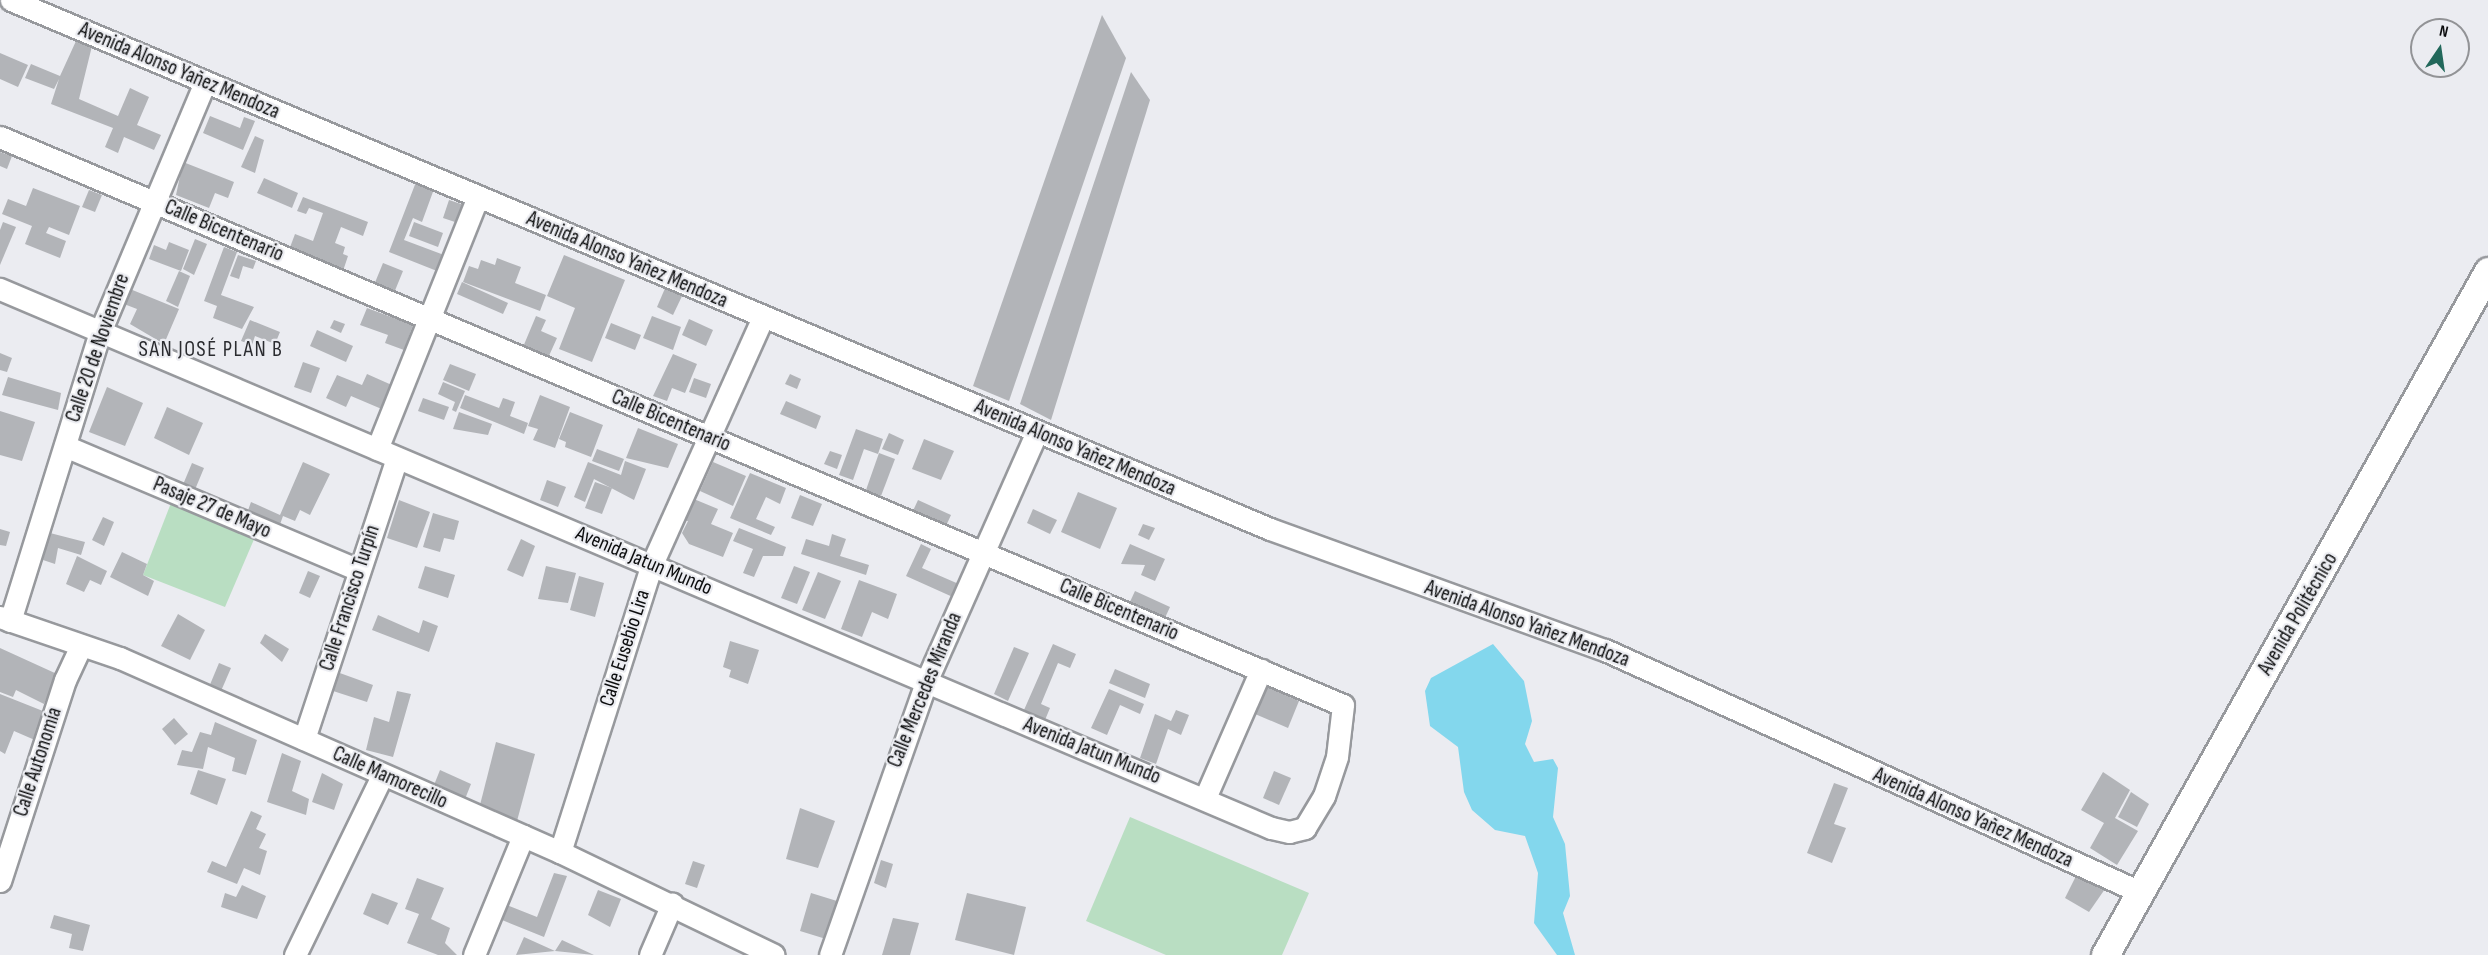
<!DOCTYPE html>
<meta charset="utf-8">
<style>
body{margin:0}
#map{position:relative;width:2488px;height:955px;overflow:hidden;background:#ebecf1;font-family:"Sofia Sans Condensed",sans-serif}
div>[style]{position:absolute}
.green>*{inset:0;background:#b9dec2}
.water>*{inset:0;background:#83d7ed}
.building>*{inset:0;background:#b2b4b8}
.roads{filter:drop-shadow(2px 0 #97999d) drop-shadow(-2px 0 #97999d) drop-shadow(0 2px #97999d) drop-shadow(0 -2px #97999d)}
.minor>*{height:21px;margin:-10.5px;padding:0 10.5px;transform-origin:10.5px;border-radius:10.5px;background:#fff}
.major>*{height:27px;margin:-13.5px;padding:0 13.5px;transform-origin:13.5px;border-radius:13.5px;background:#fff}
span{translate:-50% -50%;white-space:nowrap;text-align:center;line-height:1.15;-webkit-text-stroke:4.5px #ebecf1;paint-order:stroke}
.street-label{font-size:21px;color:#0c0d0e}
.neighbourhood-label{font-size:22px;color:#2a2b2f;letter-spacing:1.5px}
.north{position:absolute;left:2410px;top:18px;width:60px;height:60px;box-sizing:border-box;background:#ebecf1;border:2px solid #929396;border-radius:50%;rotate:13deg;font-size:16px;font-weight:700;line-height:24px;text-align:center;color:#0c0d0e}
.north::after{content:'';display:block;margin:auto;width:21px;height:27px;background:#22685b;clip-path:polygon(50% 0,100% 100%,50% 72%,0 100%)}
</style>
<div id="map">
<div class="green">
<i style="clip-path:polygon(171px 503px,255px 537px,225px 607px,143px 575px)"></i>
<i style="clip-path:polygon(1130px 817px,1309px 893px,1282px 955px,1166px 955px,1086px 921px)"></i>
</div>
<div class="water">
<i style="clip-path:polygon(1493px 644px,1524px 681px,1532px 721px,1525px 744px,1534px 762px,1553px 759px,1558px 768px,1553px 817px,1565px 844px,1570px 896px,1563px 913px,1575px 955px,1557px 955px,1534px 923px,1538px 873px,1525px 836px,1495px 830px,1472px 810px,1464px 792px,1458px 747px,1430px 726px,1425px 691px,1431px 678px)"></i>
</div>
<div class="building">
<i style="clip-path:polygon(1102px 15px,1126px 58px,1009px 401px,973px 386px)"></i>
<i style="clip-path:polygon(76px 41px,92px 46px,79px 99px,118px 116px,130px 88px,149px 97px,137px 125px,161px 135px,154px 150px,124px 137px,118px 153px,105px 147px,113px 128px,51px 104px,59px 79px,54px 89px,25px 78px,31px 64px,60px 76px)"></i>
<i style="clip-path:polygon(0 53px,28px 65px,18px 87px,0 79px)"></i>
<i style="clip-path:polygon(1131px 72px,1150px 100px,1051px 420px,1020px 404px)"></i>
<i style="clip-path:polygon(210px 116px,240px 128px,244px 117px,255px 121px,243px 150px,203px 133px)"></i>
<i style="clip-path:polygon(255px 136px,264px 140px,255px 173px,241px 167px)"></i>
<i style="clip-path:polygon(0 152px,12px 156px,7px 169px,0 166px)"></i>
<i style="clip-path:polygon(183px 162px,234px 182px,228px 198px,215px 193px,209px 208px,176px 195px)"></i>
<i style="clip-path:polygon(264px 178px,298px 193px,292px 208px,257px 193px)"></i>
<i style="clip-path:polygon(416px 182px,434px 189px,422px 222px,413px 218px,404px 240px,444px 255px,437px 271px,389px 252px)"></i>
<i style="clip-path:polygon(33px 188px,80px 206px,69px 235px,49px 227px,46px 233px,66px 241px,60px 258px,25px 244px,32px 226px,2px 214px,8px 199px,26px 206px)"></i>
<i style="clip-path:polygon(89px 190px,102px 195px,95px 212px,82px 207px)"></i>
<i style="clip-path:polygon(303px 197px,368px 222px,363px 236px,341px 227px,335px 243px,345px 247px,343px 254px,348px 256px,343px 271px,289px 250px,295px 234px,313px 241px,323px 213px,309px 208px,306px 214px,297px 211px)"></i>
<i style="clip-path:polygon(449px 200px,464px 205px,458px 223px,443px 218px)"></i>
<i style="clip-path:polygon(3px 222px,16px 227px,0 265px,0 230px)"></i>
<i style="clip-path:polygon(414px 222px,443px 233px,438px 247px,409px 236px)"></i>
<i style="clip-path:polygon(195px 239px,207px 244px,194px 275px,183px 269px)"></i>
<i style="clip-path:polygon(169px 242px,189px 250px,181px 271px,149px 259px,154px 245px,166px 250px)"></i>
<i style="clip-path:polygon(224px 247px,237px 252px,221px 295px,254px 307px,242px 329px,213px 318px,217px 306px,204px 301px)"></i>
<i style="clip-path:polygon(238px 255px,256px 261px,253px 269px,243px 266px,239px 279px,230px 276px)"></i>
<i style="clip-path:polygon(564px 255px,625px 280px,592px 362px,559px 349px,575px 308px,547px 296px)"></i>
<i style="clip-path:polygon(497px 258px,521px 267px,515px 283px,546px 295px,540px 311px,463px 282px,469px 266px,478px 269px,481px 260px,495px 265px)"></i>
<i style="clip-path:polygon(383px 263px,403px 271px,394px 293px,374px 285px)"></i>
<i style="clip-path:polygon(179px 271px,190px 276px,178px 307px,166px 301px)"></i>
<i style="clip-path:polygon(462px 282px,508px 303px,503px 314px,457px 294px)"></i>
<i style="clip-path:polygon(666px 286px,683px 294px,673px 315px,657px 307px)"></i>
<i style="clip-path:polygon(130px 289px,179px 309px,164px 344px,130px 324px,137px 309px,124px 304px)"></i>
<i style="clip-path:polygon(367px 308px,413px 325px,404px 350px,385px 343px,388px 335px,360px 325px)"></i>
<i style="clip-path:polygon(536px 316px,546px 320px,541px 331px,557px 338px,548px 358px,523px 347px)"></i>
<i style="clip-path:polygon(652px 316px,681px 327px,673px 350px,643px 338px)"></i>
<i style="clip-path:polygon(689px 319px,713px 330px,706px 346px,682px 335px)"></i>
<i style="clip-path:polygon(250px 320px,280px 332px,275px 344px,255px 336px,252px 345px,241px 341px)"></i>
<i style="clip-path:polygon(334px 320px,345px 324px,341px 333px,330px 328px)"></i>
<i style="clip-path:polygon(611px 323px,641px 335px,635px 350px,605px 338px)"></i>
<i style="clip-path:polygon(317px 330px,353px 346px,346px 362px,310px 346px)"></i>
<i style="clip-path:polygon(0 353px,12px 358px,7px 372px,0 370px)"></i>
<i style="clip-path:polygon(673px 354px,697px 364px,685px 393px,672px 388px,667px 401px,653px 396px)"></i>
<i style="clip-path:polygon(303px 362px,320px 368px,311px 393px,294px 387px)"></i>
<i style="clip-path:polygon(450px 364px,476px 374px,469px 391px,443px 380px)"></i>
<i style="clip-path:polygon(367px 374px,394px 386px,384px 410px,351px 396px,346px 407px,326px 398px,337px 375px,362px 385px)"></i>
<i style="clip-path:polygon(790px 374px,801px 379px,797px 389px,785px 384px)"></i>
<i style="clip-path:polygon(8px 377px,61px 393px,58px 410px,2px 395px)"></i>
<i style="clip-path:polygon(694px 378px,711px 384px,706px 398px,689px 392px)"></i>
<i style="clip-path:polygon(443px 382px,465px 391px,456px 412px,452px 410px,455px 402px,438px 394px)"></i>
<i style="clip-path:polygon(107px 387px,143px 403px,125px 446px,89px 432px)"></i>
<i style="clip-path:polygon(465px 395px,499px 408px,503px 398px,515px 402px,510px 416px,528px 423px,524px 434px,460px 408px)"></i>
<i style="clip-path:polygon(540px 395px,570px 407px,555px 448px,533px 440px,538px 429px,528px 426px)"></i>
<i style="clip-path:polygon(423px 398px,449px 407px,444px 420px,418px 411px)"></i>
<i style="clip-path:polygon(786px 401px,821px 416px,816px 429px,780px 414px)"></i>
<i style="clip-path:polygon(167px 407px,203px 423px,189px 455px,154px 438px)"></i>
<i style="clip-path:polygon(0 411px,35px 422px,22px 461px,0 455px)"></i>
<i style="clip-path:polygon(459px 412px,492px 424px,488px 435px,453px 429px)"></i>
<i style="clip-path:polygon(570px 412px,603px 425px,591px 457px,565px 447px,566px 442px,559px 439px)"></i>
<i style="clip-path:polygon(638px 428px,678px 444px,668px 468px,626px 458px)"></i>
<i style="clip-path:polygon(856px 429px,883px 439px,878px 454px,864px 449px,853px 480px,839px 475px)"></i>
<i style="clip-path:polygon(889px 433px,904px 440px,898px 455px,882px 449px)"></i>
<i style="clip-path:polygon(924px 439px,954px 451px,941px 480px,912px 469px)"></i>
<i style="clip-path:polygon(597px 449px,624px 459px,619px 471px,592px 461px)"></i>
<i style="clip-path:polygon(830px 451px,842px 455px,837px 469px,824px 464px)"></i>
<i style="clip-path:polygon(879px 453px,895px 459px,881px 496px,866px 490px)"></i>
<i style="clip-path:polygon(625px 461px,646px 469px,634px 500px,594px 479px,585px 502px,574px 497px,588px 462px,621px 475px)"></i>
<i style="clip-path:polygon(303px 462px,330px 474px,310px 515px,300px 510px,295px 521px,283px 516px,278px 530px,246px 516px,251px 502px,280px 515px)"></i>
<i style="clip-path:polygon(713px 462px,746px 476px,733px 506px,700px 491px)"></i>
<i style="clip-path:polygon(192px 463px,204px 468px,194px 492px,182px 487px)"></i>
<i style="clip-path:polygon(750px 473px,786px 488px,780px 504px,766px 497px,756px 519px,775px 527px,771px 535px,730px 518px)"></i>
<i style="clip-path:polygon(547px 480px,566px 487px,558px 507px,540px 500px)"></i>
<i style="clip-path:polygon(595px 482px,612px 488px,602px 514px,585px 508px)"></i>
<i style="clip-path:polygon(1078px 492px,1117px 508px,1100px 549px,1061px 532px)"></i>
<i style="clip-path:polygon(800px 495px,822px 504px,813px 526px,791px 518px)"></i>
<i style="clip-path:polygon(689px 497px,718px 509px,711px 524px,733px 533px,723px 557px,689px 544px,682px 533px,688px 521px,680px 520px)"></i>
<i style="clip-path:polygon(399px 500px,430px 512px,417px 548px,387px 538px)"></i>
<i style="clip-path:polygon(918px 500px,951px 515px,945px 528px,912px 513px)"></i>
<i style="clip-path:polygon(1033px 509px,1057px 520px,1050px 534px,1027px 523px)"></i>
<i style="clip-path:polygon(433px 513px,459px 521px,454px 540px,444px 538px,440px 552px,423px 547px)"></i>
<i style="clip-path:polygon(103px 517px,114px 522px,104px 546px,92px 540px)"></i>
<i style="clip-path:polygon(1143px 524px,1155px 528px,1149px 540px,1138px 535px)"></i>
<i style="clip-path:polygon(739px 528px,786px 547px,783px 556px,763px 556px,754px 577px,743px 573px,753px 549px,733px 541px)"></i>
<i style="clip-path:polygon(0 529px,10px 532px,6px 546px,0 545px)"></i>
<i style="clip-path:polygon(50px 533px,85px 542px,81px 555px,58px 548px,55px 564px,43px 560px)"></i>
<i style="clip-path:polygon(832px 534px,846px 539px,840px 556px,869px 565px,866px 575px,801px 554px,806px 539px,829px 546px)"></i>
<i style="clip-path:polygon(521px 539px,535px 546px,523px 577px,507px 570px)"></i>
<i style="clip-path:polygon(921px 544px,931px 549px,922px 568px,961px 585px,955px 598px,906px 576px)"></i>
<i style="clip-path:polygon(1130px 544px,1165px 559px,1155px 581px,1141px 575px,1145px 565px,1121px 564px)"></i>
<i style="clip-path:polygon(122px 552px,147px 564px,143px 575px,154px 581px,148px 596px,110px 577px)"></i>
<i style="clip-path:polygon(77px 556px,107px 571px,101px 585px,90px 580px,84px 592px,66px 584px)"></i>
<i style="clip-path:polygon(425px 566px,455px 575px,448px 598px,418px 588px)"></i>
<i style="clip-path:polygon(546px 566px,576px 573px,568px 603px,538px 599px)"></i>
<i style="clip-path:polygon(794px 566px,810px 572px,797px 604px,781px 598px)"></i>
<i style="clip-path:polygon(308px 571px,320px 576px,310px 598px,299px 593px)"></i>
<i style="clip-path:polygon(818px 572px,841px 581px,825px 619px,802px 610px)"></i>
<i style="clip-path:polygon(579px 576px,604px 583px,595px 617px,570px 610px)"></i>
<i style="clip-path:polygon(859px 580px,897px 594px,888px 619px,872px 612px,862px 637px,841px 629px)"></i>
<i style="clip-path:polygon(1135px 591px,1170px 607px,1164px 620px,1129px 604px)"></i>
<i style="clip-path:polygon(178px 614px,205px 630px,190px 660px,161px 646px)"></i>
<i style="clip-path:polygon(378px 615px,419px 633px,423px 620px,438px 626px,429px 652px,372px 630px)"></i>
<i style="clip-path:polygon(265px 634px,289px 649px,282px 662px,260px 643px)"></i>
<i style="clip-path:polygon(730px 641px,759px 650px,748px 684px,729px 677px,731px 670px,723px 667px)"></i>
<i style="clip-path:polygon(1053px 644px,1076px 654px,1070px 668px,1058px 663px,1041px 704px,1050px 708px,1045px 720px,1024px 710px)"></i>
<i style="clip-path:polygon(1014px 647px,1029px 653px,1008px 701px,994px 694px)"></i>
<i style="clip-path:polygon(0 648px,57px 674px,44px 704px,16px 690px,13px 697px,0 692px)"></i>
<i style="clip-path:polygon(219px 663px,231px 668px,221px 691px,209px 687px)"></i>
<i style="clip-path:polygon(1115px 669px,1150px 684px,1145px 698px,1109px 683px)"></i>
<i style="clip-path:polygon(337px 672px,373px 685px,367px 702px,330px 690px)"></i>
<i style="clip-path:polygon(1267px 687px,1299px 701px,1288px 728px,1255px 714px)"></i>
<i style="clip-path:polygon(1109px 689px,1144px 704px,1140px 714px,1120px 705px,1107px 735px,1091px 728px)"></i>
<i style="clip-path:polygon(397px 691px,411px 694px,393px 757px,366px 750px,374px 717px,389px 722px)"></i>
<i style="clip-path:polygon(0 694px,53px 715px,44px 744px,14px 731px,5px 754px,0 751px)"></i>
<i style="clip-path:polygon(1176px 710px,1189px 715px,1181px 735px,1168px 729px,1156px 764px,1140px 758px,1155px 714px,1171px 721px)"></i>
<i style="clip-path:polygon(174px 718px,188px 734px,175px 745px,162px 729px)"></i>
<i style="clip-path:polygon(215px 722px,257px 740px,246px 775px,232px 771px,235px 758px,208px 747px,203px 769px,177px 765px,182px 750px,192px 752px,200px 732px,211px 735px)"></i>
<i style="clip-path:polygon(496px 742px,535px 754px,517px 821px,480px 805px)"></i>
<i style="clip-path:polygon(282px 753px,301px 761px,292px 791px,309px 799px,306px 815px,267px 802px)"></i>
<i style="clip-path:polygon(198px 770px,226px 779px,217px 805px,190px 794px)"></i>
<i style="clip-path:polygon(440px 770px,471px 784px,465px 799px,434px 785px)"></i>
<i style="clip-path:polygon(1274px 771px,1291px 778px,1279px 805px,1263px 798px)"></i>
<i style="clip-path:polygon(2103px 772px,2130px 790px,2115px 818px,2138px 831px,2117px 865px,2090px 848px,2104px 823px,2081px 810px)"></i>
<i style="clip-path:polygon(322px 773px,343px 784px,334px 810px,312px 802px)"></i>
<i style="clip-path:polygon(1834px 783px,1848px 788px,1834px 824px,1846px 828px,1832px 863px,1807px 853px)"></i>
<i style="clip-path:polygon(2131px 792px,2149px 804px,2137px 827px,2118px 817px)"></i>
<i style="clip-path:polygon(800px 808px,835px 821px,818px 868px,786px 859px)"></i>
<i style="clip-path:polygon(251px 811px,262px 816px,256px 829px,266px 834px,259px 848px,267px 851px,260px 875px,244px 868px,237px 884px,207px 872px,212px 861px,226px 867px)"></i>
<i style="clip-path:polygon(881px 860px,893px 864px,886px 888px,874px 883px)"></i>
<i style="clip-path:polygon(693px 861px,705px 865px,697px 888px,685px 884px)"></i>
<i style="clip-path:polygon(554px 873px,567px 876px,544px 937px,502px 920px,507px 905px,537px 917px)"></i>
<i style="clip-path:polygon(2077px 874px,2105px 889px,2089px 912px,2065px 898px)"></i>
<i style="clip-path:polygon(417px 878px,444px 888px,431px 919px,450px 928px,445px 943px,457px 955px,438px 955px,407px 943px,419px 914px,405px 909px)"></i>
<i style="clip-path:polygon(242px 885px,266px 896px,257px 919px,221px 907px,225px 893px,236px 897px)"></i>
<i style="clip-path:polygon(598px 890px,621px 899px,610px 927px,588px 915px)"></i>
<i style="clip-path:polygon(372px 893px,398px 903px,388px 925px,363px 914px)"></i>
<i style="clip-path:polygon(811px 893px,837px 901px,826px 939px,800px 931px)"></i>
<i style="clip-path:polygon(967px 893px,1026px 907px,1014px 955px,955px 940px)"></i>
<i style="clip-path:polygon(54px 915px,90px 925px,83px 951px,69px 948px,72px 934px,50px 928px)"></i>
<i style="clip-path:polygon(893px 918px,919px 923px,910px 955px,882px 955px)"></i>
<i style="clip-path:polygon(524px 937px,555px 951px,562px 940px,594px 955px,555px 951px,516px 955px)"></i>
</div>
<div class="roads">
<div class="minor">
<i style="left:11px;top:0;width:1366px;rotate:22.79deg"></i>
<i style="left:1270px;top:529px;width:356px;rotate:19.9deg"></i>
<i style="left:1605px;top:650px;width:587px;rotate:24.34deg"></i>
<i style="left:0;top:137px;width:1458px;rotate:22.93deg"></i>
<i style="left:1343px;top:705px;width:52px;rotate:96.6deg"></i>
<i style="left:1337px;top:757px;width:41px;rotate:108.4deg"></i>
<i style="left:1324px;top:796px;width:37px;rotate:121deg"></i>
<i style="left:1305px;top:828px;width:16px;rotate:166deg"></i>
<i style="left:1289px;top:832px;width:18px;rotate:-167deg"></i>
<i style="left:1271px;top:828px;width:1381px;rotate:-157.02deg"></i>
<i style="left:65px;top:446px;width:319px;rotate:22.9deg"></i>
<i style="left:377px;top:449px;width:272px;rotate:-68.2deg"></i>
<i style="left:0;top:617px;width:127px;rotate:18.9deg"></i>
<i style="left:120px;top:658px;width:481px;rotate:23.8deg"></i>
<i style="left:560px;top:852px;width:237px;rotate:25.7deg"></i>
<i style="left:10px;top:621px;width:303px;rotate:-72.7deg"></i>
<i style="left:100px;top:332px;width:271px;rotate:-67.2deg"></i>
<i style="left:304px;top:739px;width:296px;rotate:-71.7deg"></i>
<i style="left:1205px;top:798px;width:140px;rotate:-66.4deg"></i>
<i style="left:560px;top:852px;width:302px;rotate:-72.3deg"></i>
<i style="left:652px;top:564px;width:271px;rotate:-65.8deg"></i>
<i style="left:0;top:881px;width:211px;rotate:-72.1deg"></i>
<i style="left:65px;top:680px;width:38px;rotate:-65deg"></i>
<i style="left:295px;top:955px;width:199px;rotate:-64.1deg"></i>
<i style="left:474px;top:955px;width:129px;rotate:-67.6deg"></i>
<i style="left:650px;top:955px;width:56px;rotate:-66.7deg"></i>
<i style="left:830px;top:955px;width:289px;rotate:-70.6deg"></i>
<i style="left:926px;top:682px;width:274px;rotate:-66.1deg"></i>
</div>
<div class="major">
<i style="left:2105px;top:955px;width:784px;rotate:-60.75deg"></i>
</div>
</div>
<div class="street-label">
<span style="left:179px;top:71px;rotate:23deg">Avenida Alonso Yañez Mendoza</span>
<span style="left:224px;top:231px;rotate:23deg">Calle Bicentenario</span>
<span style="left:627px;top:260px;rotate:23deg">Avenida Alonso Yañez Mendoza</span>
<span style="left:98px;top:348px;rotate:-71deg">Calle 20 de Noviembre</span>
<span style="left:671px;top:421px;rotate:23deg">Calle Bicentenario</span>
<span style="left:1075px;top:448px;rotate:23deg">Avenida Alonso Yañez Mendoza</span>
<span style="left:212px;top:508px;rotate:23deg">Pasaje 27 de Mayo</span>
<span style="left:644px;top:561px;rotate:23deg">Avenida Jatun Mundo</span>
<span style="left:350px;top:598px;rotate:-72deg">Calle Francisco Turpín</span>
<span style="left:1119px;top:610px;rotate:23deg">Calle Bicentenario</span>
<span style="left:2298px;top:614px;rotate:-60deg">Avenida Politécnico</span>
<span style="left:1527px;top:624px;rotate:20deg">Avenida Alonso Yañez Mendoza</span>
<span style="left:625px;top:648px;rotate:-72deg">Calle Eusebio Lira</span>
<span style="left:925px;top:690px;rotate:-68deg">Calle Mercedes Miranda</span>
<span style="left:1092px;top:751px;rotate:22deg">Avenida Jatun Mundo</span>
<span style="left:38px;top:762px;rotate:-72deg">Calle Autonomía</span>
<span style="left:390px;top:778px;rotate:24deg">Calle Mamorecillo</span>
<span style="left:1973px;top:818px;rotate:24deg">Avenida Alonso Yañez Mendoza</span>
</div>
<div class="neighbourhood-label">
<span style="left:211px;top:350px">SAN JOSÉ PLAN B</span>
</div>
<div class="north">N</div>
</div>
